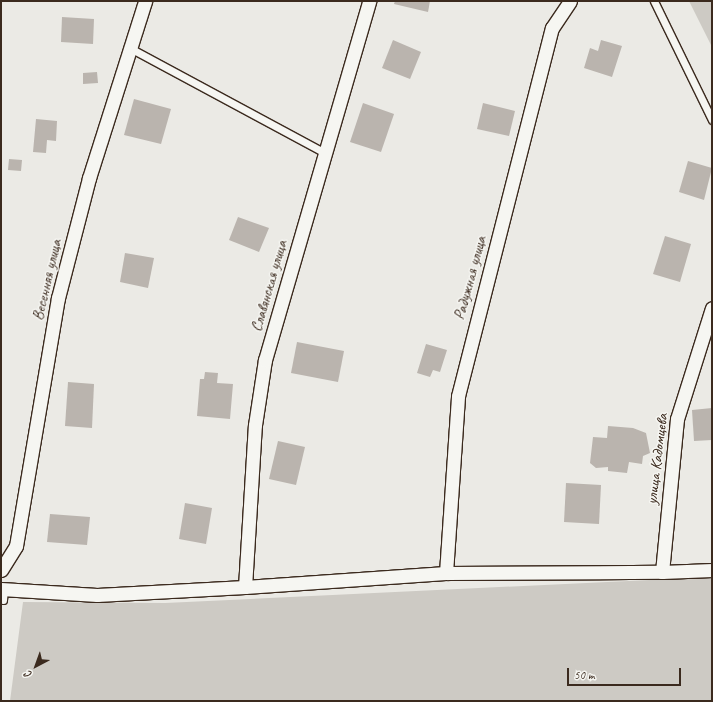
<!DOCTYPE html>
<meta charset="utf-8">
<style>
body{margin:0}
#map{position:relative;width:713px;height:702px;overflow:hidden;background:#ebeae5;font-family:Caveat,sans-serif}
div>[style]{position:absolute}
.green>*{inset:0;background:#cdcac4}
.building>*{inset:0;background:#bab4ae}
.roads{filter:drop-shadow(1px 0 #3b2a1e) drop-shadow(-1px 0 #3b2a1e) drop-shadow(0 1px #3b2a1e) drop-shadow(0 -1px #3b2a1e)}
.lane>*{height:7px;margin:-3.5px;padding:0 3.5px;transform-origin:3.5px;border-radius:3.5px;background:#f6f6f2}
.street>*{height:13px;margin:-6.5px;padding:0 6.5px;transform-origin:6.5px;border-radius:6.5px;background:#f6f6f2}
span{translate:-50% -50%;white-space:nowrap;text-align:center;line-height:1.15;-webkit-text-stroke:3px #f6f6f2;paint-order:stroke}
.street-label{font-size:16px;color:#3b2a1e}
.frame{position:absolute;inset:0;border:2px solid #3b2a1e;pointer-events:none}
.north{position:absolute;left:16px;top:646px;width:40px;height:40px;-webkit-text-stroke:3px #f6f6f2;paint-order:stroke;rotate:221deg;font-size:11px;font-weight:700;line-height:16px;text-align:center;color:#3b2a1e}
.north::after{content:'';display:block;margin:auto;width:14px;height:18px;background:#3b2a1e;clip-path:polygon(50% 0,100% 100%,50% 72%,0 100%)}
.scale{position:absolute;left:567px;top:668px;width:114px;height:18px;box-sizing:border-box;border:2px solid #3b2a1e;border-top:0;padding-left:5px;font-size:12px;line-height:14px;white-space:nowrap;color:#3b2a1e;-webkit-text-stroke:3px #f6f6f2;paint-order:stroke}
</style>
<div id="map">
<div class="green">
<i style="clip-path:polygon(689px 1px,712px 1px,712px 47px)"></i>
<i style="clip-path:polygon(712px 577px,712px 701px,10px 701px,23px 602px,165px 603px)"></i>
</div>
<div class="building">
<i style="clip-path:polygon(395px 1px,430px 1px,428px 12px,394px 4px)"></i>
<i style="clip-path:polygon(62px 17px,94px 19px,93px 44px,61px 42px)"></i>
<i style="clip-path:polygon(393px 40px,421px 52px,410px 79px,382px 68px)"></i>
<i style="clip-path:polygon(601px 40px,622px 46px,612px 77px,584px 68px,590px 48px,598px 51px)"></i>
<i style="clip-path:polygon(97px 72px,98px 83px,83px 84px,83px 73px)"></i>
<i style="clip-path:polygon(134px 99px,171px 109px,161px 144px,124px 135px)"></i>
<i style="clip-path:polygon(363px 103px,394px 114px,381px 152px,350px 142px)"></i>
<i style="clip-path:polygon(483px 103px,515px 111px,509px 136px,477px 129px)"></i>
<i style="clip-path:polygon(36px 119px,57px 121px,56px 141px,47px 140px,46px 153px,33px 152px)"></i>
<i style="clip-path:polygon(9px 159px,22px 160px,21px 171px,8px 170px)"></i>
<i style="clip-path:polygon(688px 161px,712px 168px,704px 200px,679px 192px)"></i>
<i style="clip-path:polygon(238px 217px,269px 228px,259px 252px,229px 240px)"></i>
<i style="clip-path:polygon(665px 236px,691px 244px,680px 282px,653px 274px)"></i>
<i style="clip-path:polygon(125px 253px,154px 258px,148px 288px,120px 282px)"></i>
<i style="clip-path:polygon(297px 342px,344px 351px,338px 382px,291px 373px)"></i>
<i style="clip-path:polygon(426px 344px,447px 350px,440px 372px,433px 370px,430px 377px,417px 373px)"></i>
<i style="clip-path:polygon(205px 372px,218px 373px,217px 383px,233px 384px,230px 419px,197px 416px,200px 379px,204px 379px)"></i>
<i style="clip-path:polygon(68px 382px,94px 384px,92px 428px,65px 426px)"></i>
<i style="clip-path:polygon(712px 408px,712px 440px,694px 441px,692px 410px)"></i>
<i style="clip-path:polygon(608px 426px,633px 428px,646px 433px,650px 453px,643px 456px,642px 464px,629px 462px,627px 473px,608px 471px,608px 467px,596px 468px,590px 463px,593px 437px,607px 438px)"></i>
<i style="clip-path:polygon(278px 441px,305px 447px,296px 485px,269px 479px)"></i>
<i style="clip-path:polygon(566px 483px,601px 485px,599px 524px,564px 522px)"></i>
<i style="clip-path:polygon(185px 503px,212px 508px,206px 544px,179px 539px)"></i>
<i style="clip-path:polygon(50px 514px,90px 517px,87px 545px,47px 542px)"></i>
</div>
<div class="roads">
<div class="lane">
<i style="left:654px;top:1px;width:132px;rotate:64deg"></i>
<i style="left:130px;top:48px;width:221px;rotate:28.3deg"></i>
<i style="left:3px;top:600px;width:11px;rotate:-85deg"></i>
</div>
<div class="street">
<i style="left:1px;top:570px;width:28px;rotate:-58deg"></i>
<i style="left:16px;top:546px;width:252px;rotate:-80.4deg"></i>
<i style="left:58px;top:298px;width:124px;rotate:-75.5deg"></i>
<i style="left:89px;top:178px;width:186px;rotate:-72.4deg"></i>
<i style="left:662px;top:572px;width:154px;rotate:-84.4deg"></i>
<i style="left:677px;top:419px;width:116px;rotate:-72.5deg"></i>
<i style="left:446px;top:573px;width:177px;rotate:-86.1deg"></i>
<i style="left:458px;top:396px;width:380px;rotate:-75.7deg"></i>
<i style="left:552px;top:28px;width:32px;rotate:-56deg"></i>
<i style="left:245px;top:587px;width:162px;rotate:-86.5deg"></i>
<i style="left:255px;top:425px;width:66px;rotate:-81.3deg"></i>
<i style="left:265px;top:360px;width:374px;rotate:-73.8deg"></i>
<i style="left:1px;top:589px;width:96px;rotate:3.6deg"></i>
<i style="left:97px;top:595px;width:148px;rotate:-3.1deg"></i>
<i style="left:245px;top:587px;width:201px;rotate:-4deg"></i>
<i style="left:446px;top:573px;width:216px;rotate:-0.3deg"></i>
<i style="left:662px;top:572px;width:50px;rotate:-2.3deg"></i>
</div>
</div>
<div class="street-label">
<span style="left:470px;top:278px;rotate:-75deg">Радужная улица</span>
<span style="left:47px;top:280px;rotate:-77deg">Весенняя улица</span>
<span style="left:269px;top:286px;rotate:-74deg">Славянская улица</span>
<span style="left:657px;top:459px;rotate:-83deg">улица Кадомцева</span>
</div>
<div class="frame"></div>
<div class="north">С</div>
<div class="scale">50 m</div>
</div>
